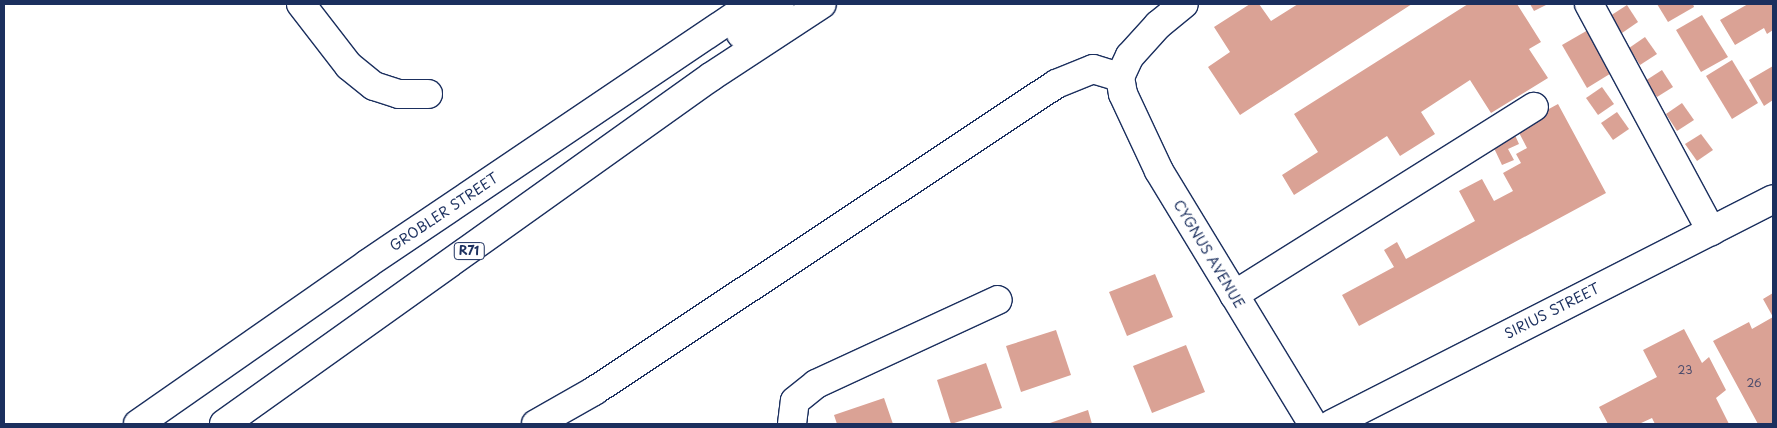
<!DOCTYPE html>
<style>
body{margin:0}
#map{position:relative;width:1777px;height:428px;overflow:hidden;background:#fff;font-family:"Playpen Sans",sans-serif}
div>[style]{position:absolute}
.building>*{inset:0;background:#daa295}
.roads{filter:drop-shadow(1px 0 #1b2f5e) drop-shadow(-1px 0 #1b2f5e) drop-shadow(0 1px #1b2f5e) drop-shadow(0 -1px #1b2f5e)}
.minor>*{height:28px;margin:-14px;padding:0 14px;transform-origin:14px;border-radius:14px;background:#fff}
.major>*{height:28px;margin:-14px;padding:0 14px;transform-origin:14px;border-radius:14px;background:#fff}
span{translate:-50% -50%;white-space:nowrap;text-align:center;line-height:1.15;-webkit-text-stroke:4px #fff;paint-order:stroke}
.number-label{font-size:11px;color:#4b4c6c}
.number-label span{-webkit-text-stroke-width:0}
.shield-label span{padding:1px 4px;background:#fff;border:1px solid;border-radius:4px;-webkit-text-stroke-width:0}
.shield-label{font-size:12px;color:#1b2f5e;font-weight:700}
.street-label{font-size:14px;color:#1b2f5e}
.frame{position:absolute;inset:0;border:5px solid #1b2f5e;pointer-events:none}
</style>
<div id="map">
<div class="building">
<i style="clip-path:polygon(1250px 4px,1259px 4px,1271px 21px,1298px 4px,1412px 4px,1240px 115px,1208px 67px,1230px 52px,1214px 27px)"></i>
<i style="clip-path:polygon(1468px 4px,1517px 4px,1541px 42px,1529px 49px,1548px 78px,1491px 113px,1470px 80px,1421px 112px,1435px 134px,1400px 156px,1387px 136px,1294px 195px,1282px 175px,1318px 152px,1294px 114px)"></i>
<i style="clip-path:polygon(1530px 4px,1548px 4px,1534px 11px)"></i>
<i style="clip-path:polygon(1657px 4px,1693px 4px,1694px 7px,1668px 22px)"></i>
<i style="clip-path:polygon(1748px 4px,1773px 4px,1773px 30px,1767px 34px,1764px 28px,1735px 45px,1720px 20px)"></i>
<i style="clip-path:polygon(1627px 5px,1638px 22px,1622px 33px,1610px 16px)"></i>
<i style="clip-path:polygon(1702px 15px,1728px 57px,1701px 72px,1676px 30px)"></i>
<i style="clip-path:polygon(1588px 30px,1613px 72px,1587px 88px,1562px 45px)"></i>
<i style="clip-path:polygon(1645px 37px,1657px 54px,1640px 65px,1629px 48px)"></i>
<i style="clip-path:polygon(1732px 60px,1758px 103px,1732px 119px,1706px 76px)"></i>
<i style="clip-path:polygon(1773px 66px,1773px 100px,1764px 106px,1749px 80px)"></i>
<i style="clip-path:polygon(1662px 70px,1673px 87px,1657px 97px,1645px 81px)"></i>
<i style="clip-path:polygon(1602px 87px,1614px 104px,1598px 115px,1586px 98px)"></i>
<i style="clip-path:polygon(1682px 103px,1694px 120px,1677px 131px,1666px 114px)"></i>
<i style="clip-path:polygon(1558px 104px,1606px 193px,1359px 326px,1342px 295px,1394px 267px,1384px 250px,1397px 242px,1406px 259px,1475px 221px,1459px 191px,1482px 179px,1494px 201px,1513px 191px,1503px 173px,1521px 163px,1516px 154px,1527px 148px,1516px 127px)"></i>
<i style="clip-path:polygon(1617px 112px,1629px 129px,1613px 140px,1601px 123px)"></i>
<i style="clip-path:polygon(1514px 133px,1519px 144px,1508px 149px,1514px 160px,1502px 165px,1492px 144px)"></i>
<i style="clip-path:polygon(1701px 134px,1713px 150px,1697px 161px,1685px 144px)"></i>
<i style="clip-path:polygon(1155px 274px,1173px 317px,1127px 336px,1109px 292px)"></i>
<i style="clip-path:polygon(1773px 293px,1773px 424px,1758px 424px,1713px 341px,1749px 322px,1752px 329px,1773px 317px,1763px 299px)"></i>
<i style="clip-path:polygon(1684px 329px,1702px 363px,1709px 357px,1726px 390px,1716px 398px,1729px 424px,1655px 424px,1652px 418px,1639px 424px,1608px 424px,1599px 407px,1657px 377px,1643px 350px)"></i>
<i style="clip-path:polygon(1056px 330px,1071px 375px,1021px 392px,1006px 346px)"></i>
<i style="clip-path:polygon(1186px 345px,1205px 392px,1152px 413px,1133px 366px)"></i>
<i style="clip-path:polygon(986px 363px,1002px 408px,951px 424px,937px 380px)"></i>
<i style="clip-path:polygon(884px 398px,893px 424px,837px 424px,834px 415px)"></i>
<i style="clip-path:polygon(1088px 410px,1092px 424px,1047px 424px)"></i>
</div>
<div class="roads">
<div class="minor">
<i style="left:301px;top:4px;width:78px;rotate:52.3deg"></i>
<i style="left:349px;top:66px;width:32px;rotate:39deg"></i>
<i style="left:374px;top:86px;width:26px;rotate:18deg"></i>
<i style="left:399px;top:94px;width:29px"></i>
<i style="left:1589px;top:4px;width:258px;rotate:61.7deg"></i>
<i style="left:1120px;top:77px;width:17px;rotate:80deg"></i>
<i style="left:1123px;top:94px;width:85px;rotate:64.9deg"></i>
<i style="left:1159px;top:171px;width:296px;rotate:58.7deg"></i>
<i style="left:1120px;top:77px;width:23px;rotate:-65deg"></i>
<i style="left:1130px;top:56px;width:42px;rotate:-47.9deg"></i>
<i style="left:1158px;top:25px;width:33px;rotate:-39deg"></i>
<i style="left:1234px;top:295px;width:354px;rotate:-32.1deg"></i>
<i style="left:536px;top:424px;width:67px;rotate:-29.6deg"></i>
<i style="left:594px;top:391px;width:555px;rotate:-33.6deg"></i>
<i style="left:1056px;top:84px;width:40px;rotate:-22deg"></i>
<i style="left:1093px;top:69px;width:28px;rotate:17deg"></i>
<i style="left:792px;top:424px;width:23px;rotate:-83deg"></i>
<i style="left:795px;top:401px;width:27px;rotate:-39deg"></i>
<i style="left:816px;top:384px;width:200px;rotate:-24.8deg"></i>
<i style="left:1332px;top:424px;width:495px;rotate:-27deg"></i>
</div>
<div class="major">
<i style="left:741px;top:34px;width:49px;rotate:-37.6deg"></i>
<i style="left:138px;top:424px;width:279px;rotate:-34.9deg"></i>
<i style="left:367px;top:264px;width:465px;rotate:-34deg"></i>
<i style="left:224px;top:424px;width:599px;rotate:-35.49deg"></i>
<i style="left:712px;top:76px;width:131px;rotate:-33.2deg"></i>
</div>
</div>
<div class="number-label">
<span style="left:1685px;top:370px">23</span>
<span style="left:1754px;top:383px">26</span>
</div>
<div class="shield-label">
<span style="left:469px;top:251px">R71</span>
</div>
<div class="street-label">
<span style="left:444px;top:212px;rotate:-34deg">GROBLER STREET</span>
<span style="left:1209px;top:254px;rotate:59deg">CYGNUS AVENUE</span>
<span style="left:1552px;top:311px;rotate:-27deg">SIRIUS STREET</span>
</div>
<div class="frame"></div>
</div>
